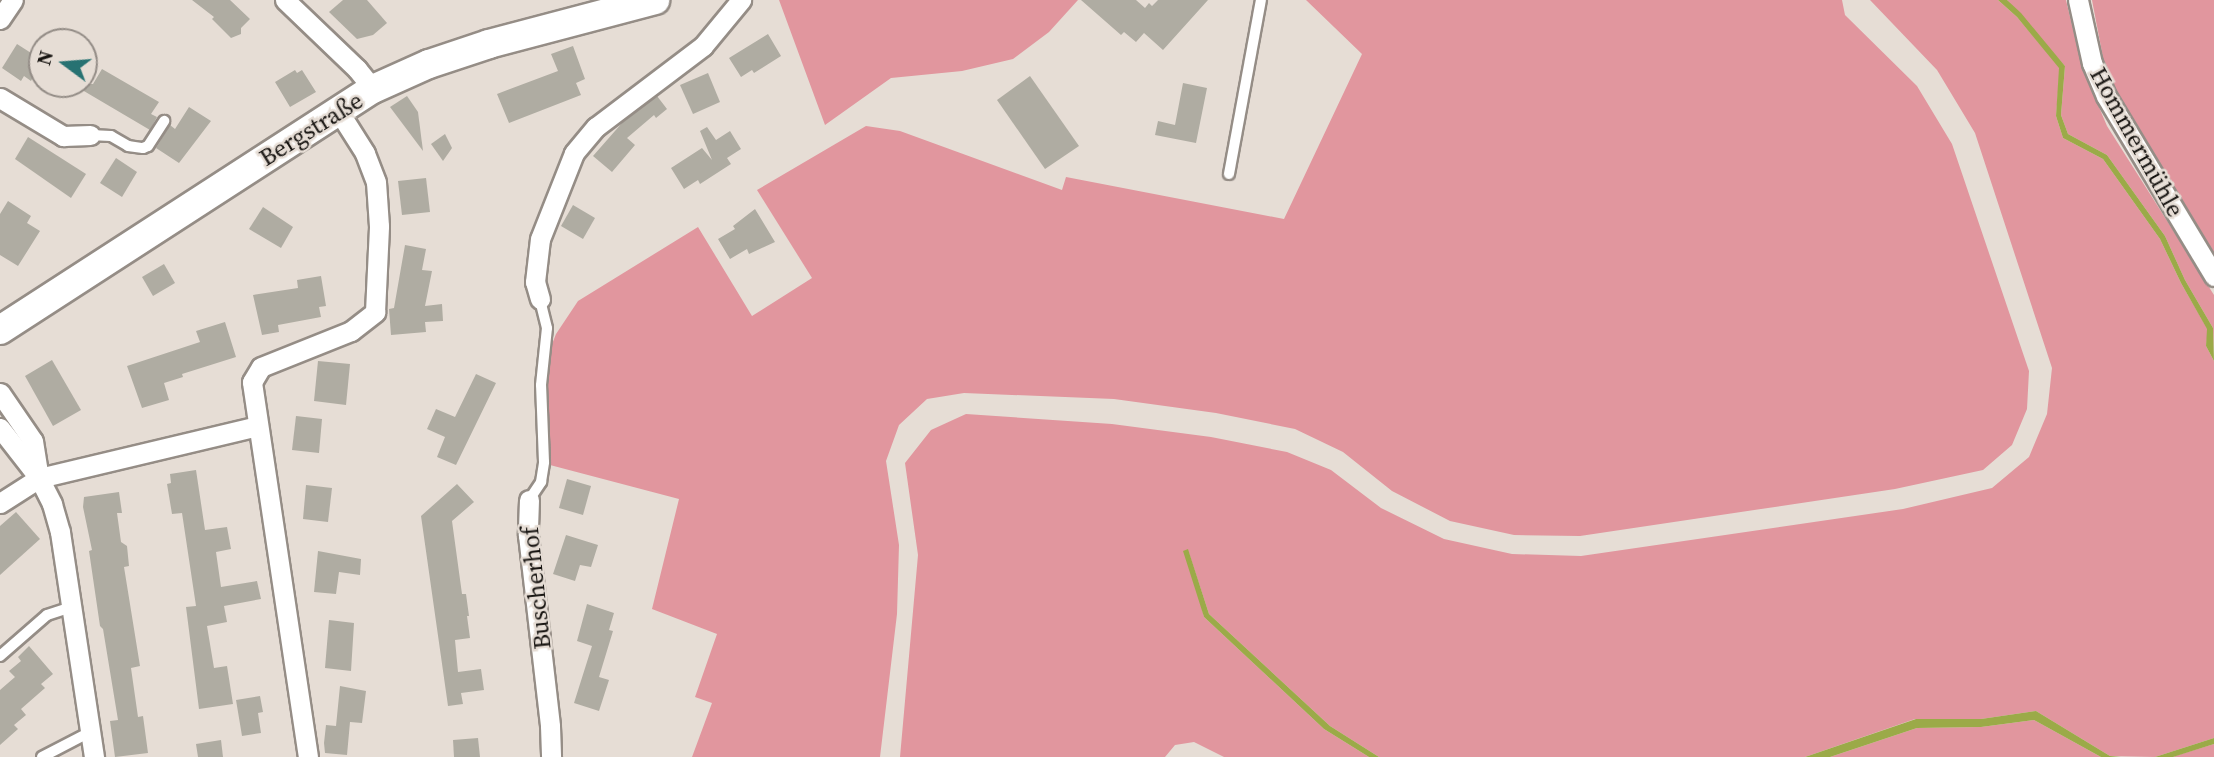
<!DOCTYPE html>
<meta charset="utf-8">
<style>
body{margin:0}
#map{position:relative;width:2214px;height:757px;overflow:hidden;background:#e6ddd5;font-family:"Source Serif 4",serif}
div>[style]{position:absolute}
.green>*{inset:0;background:#e1969e}
.water>*{inset:0;background:#9baa48}
.building>*{inset:0;background:#afaca2}
.roads{filter:drop-shadow(2px 0 #958d86) drop-shadow(-2px 0 #958d86) drop-shadow(0 2px #958d86) drop-shadow(0 -2px #958d86)}
.lane>*{height:10px;margin:-5px;padding:0 5px;transform-origin:5px;border-radius:5px;background:#fff}
.street>*{height:19px;margin:-9.5px;padding:0 9.5px;transform-origin:9.5px;border-radius:9.5px;background:#fff}
.secondary>*{height:28px;margin:-14px;padding:0 14px;transform-origin:14px;border-radius:14px;background:#fff}
span{translate:-50% -50%;white-space:nowrap;text-align:center;line-height:1.15;-webkit-text-stroke:5px #e6ddd5;paint-order:stroke}
.street-label{font-size:24px;color:#161310}
.north{position:absolute;left:28px;top:28px;width:70px;height:70px;box-sizing:border-box;background:#e6ddd5;border:2px solid #938c86;border-radius:50%;rotate:286deg;font-size:19px;font-weight:700;line-height:28px;text-align:center;color:#161310}
.north::after{content:'';display:block;margin:auto;width:24px;height:32px;background:#277272;clip-path:polygon(50% 0,100% 100%,50% 72%,0 100%)}
</style>
<div id="map">
<div class="green">
<i style="clip-path:polygon(779px 0,1078px 0,1049px 32px,1013px 59px,962px 71px,891px 78px,825px 125px)"></i>
<i style="clip-path:polygon(1306px 0,1842px 0,1845px 15px,1917px 86px,1952px 144px,2029px 371px,2027px 409px,2012px 445px,1983px 470px,1895px 489px,1580px 536px,1514px 535px,1450px 521px,1392px 491px,1343px 452px,1295px 429px,1216px 413px,1114px 399px,964px 393px,927px 399px,899px 425px,886px 461px,899px 545px,897px 614px,880px 757px,692px 757px,712px 703px,695px 697px,717px 634px,652px 609px,679px 499px,550px 465px,547px 357px,556px 334px,578px 301px,698px 227px,752px 316px,812px 278px,757px 190px,866px 126px,900px 131px,1062px 190px,1066px 177px,1284px 219px,1362px 54px)"></i>
<i style="clip-path:polygon(1870px 0,1998px 0,2017px 17px,2060px 68px,2056px 116px,2063px 138px,2103px 159px,2160px 239px,2181px 283px,2208px 330px,2206px 346px,2214px 361px,2214px 738px,2155px 757px,2110px 756px,2036px 711px,1981px 719px,1915px 719px,1805px 757px,1379px 757px,1330px 726px,1209px 614px,1188px 550px,1204px 617px,1324px 729px,1369px 757px,1224px 757px,1194px 742px,1175px 745px,1165px 757px,900px 757px,918px 555px,905px 463px,931px 430px,966px 414px,1112px 424px,1211px 437px,1287px 452px,1331px 470px,1381px 508px,1444px 539px,1512px 554px,1581px 556px,1903px 509px,1992px 488px,2029px 457px,2047px 414px,2052px 368px,1975px 133px,1937px 70px)"></i>
<i style="clip-path:polygon(2007px 0,2066px 0,2082px 67px,2107px 126px,2214px 295px,2214px 350px,2213px 328px,2185px 280px,2165px 236px,2107px 155px,2068px 134px,2061px 115px,2065px 66px)"></i>
<i style="clip-path:polygon(2092px 0,2214px 0,2214px 255px,2126px 110px,2105px 68px)"></i>
<i style="clip-path:polygon(2034px 720px,2101px 757px,1830px 757px,1917px 728px,1981px 727px)"></i>
<i style="clip-path:polygon(2214px 744px,2214px 757px,2173px 757px,2178px 755px)"></i>
</div>
<div class="water">
<i style="clip-path:polygon(1998px 0,2007px 0,2021px 13px,2065px 66px,2061px 115px,2068px 134px,2107px 155px,2165px 236px,2185px 280px,2213px 328px,2214px 361px,2206px 346px,2207px 329px,2181px 283px,2160px 239px,2103px 159px,2063px 138px,2056px 116px,2059px 68px,2017px 17px)"></i>
<i style="clip-path:polygon(1188px 549px,1209px 614px,1330px 726px,1379px 757px,1369px 757px,1324px 729px,1204px 617px,1183px 551px)"></i>
<i style="clip-path:polygon(2036px 711px,2110px 756px,2121px 757px,2101px 757px,2034px 720px,1981px 727px,1917px 728px,1830px 757px,1805px 757px,1916px 719px,1981px 719px)"></i>
<i style="clip-path:polygon(2214px 738px,2214px 744px,2173px 757px,2155px 757px)"></i>
</div>
<div class="building">
<i style="clip-path:polygon(192px 0,230px 0,250px 19px,241px 28px,241px 34px,231px 38px,212px 19px,214px 17px)"></i>
<i style="clip-path:polygon(343px 0,367px 0,387px 23px,373px 35px,357px 39px,329px 12px)"></i>
<i style="clip-path:polygon(1081px 0,1136px 0,1145px 8px,1149px 3px,1152px 6px,1158px 0,1208px 0,1163px 50px,1144px 33px,1136px 42px,1124px 32px,1121px 35px)"></i>
<i style="clip-path:polygon(768px 34px,781px 56px,754px 73px,752px 70px,741px 77px,729px 58px)"></i>
<i style="clip-path:polygon(17px 44px,42px 60px,31px 81px,24px 76px,21px 81px,2px 68px)"></i>
<i style="clip-path:polygon(573px 46px,585px 79px,576px 83px,581px 95px,509px 123px,497px 94px,558px 71px,551px 54px)"></i>
<i style="clip-path:polygon(102px 69px,159px 102px,151px 114px,157px 117px,150px 130px,72px 84px,93px 84px)"></i>
<i style="clip-path:polygon(295px 70px,297px 73px,302px 70px,316px 92px,290px 107px,275px 82px)"></i>
<i style="clip-path:polygon(708px 73px,720px 102px,693px 114px,680px 85px)"></i>
<i style="clip-path:polygon(1030px 76px,1079px 146px,1045px 169px,997px 100px)"></i>
<i style="clip-path:polygon(1183px 83px,1207px 88px,1196px 143px,1155px 135px,1158px 121px,1175px 125px)"></i>
<i style="clip-path:polygon(407px 96px,418px 112px,423px 151px,390px 107px)"></i>
<i style="clip-path:polygon(657px 96px,667px 109px,656px 118px,654px 115px,627px 138px,635px 145px,612px 172px,593px 156px,622px 123px)"></i>
<i style="clip-path:polygon(189px 107px,211px 121px,179px 163px,156px 148px,170px 125px,175px 129px)"></i>
<i style="clip-path:polygon(707px 127px,716px 140px,730px 131px,741px 149px,727px 158px,731px 164px,700px 184px,698px 180px,684px 189px,671px 168px,702px 148px,712px 160px,700px 131px)"></i>
<i style="clip-path:polygon(445px 134px,452px 148px,443px 161px,431px 144px)"></i>
<i style="clip-path:polygon(28px 137px,86px 174px,71px 198px,15px 159px)"></i>
<i style="clip-path:polygon(116px 158px,137px 172px,122px 197px,100px 183px)"></i>
<i style="clip-path:polygon(426px 178px,430px 212px,402px 215px,398px 181px)"></i>
<i style="clip-path:polygon(8px 201px,31px 216px,27px 223px,40px 231px,18px 266px,0 255px,0 214px)"></i>
<i style="clip-path:polygon(573px 205px,595px 218px,583px 239px,561px 226px)"></i>
<i style="clip-path:polygon(263px 207px,293px 227px,281px 248px,249px 229px)"></i>
<i style="clip-path:polygon(755px 209px,775px 242px,749px 254px,747px 249px,730px 259px,718px 239px,735px 229px,733px 226px)"></i>
<i style="clip-path:polygon(405px 245px,426px 249px,422px 270px,432px 271px,425px 306px,442px 304px,443px 321px,425px 322px,426px 332px,391px 335px,389px 309px,394px 308px)"></i>
<i style="clip-path:polygon(164px 264px,175px 283px,153px 296px,142px 277px)"></i>
<i style="clip-path:polygon(321px 276px,326px 306px,319px 307px,321px 317px,278px 325px,279px 332px,262px 335px,253px 295px,298px 288px,297px 280px)"></i>
<i style="clip-path:polygon(225px 322px,236px 357px,182px 374px,183px 377px,164px 383px,169px 400px,142px 408px,127px 366px,200px 342px,196px 331px)"></i>
<i style="clip-path:polygon(52px 360px,81px 410px,53px 426px,25px 376px)"></i>
<i style="clip-path:polygon(318px 361px,350px 364px,346px 405px,314px 401px)"></i>
<i style="clip-path:polygon(476px 374px,496px 383px,456px 465px,437px 457px,445px 437px,427px 429px,436px 409px,455px 417px)"></i>
<i style="clip-path:polygon(296px 416px,322px 419px,319px 453px,292px 450px)"></i>
<i style="clip-path:polygon(196px 470px,205px 530px,227px 527px,231px 549px,216px 552px,221px 587px,257px 581px,261px 599px,224px 606px,227px 622px,207px 626px,214px 668px,227px 666px,233px 704px,199px 709px,186px 607px,196px 606px,182px 513px,172px 514px,167px 484px,171px 483px,170px 474px)"></i>
<i style="clip-path:polygon(567px 479px,591px 486px,583px 515px,559px 508px)"></i>
<i style="clip-path:polygon(457px 484px,474px 502px,452px 521px,462px 594px,466px 594px,469px 616px,467px 616px,470px 638px,455px 640px,458px 672px,481px 669px,484px 690px,461px 693px,463px 704px,448px 706px,421px 516px)"></i>
<i style="clip-path:polygon(306px 485px,332px 488px,328px 522px,303px 519px)"></i>
<i style="clip-path:polygon(119px 492px,122px 513px,117px 513px,121px 542px,127px 546px,129px 566px,124px 567px,140px 666px,131px 668px,138px 717px,143px 716px,148px 753px,115px 757px,110px 721px,118px 720px,103px 629px,100px 626px,89px 551px,92px 550px,83px 507px,84px 497px)"></i>
<i style="clip-path:polygon(16px 512px,40px 539px,0 575px,0 526px)"></i>
<i style="clip-path:polygon(566px 535px,598px 545px,591px 567px,580px 565px,575px 581px,553px 574px)"></i>
<i style="clip-path:polygon(318px 551px,361px 559px,360px 575px,339px 572px,336px 594px,314px 592px)"></i>
<i style="clip-path:polygon(587px 604px,614px 613px,609px 630px,613px 631px,599px 677px,609px 680px,599px 711px,574px 703px,592px 646px,577px 641px)"></i>
<i style="clip-path:polygon(329px 620px,354px 623px,351px 671px,325px 668px)"></i>
<i style="clip-path:polygon(29px 646px,53px 674px,41px 684px,45px 688px,21px 709px,26px 715px,14px 725px,18px 729px,0 745px,0 690px,15px 677px,9px 671px,21px 661px,18px 657px)"></i>
<i style="clip-path:polygon(340px 686px,366px 691px,362px 723px,350px 722px,347px 755px,325px 753px,324px 743px,326px 725px,336px 726px)"></i>
<i style="clip-path:polygon(260px 696px,263px 712px,258px 713px,261px 733px,242px 736px,236px 700px)"></i>
<i style="clip-path:polygon(478px 738px,480px 757px,454px 757px,453px 740px)"></i>
<i style="clip-path:polygon(221px 740px,223px 757px,198px 757px,196px 744px)"></i>
</div>
<div class="roads">
<div class="lane">
<i style="left:90px;top:135px;width:21px;rotate:3deg"></i>
<i style="left:111px;top:136px;width:20px;rotate:30deg"></i>
<i style="left:128px;top:146px;width:15px;rotate:8deg"></i>
<i style="left:143px;top:148px;width:5px;rotate:-22deg"></i>
<i style="left:148px;top:146px;width:30px;rotate:-57deg"></i>
<i style="left:1229px;top:174px;width:177px;rotate:-79.6deg"></i>
<i style="left:529px;top:500px;width:22px;rotate:-56deg"></i>
<i style="left:541px;top:482px;width:20px;rotate:-81deg"></i>
<i style="left:544px;top:462px;width:77px;rotate:-92.2deg"></i>
<i style="left:541px;top:385px;width:57px;rotate:-84deg"></i>
<i style="left:547px;top:328px;width:30px;rotate:-104deg"></i>
<i style="left:0;top:656px;width:62px;rotate:-41.1deg"></i>
<i style="left:47px;top:615px;width:25px;rotate:-18deg"></i>
<i style="left:42px;top:757px;width:54px;rotate:-27.5deg"></i>
</div>
<div class="street">
<i style="left:285px;top:0;width:100px;rotate:43.8deg"></i>
<i style="left:357px;top:69px;width:26px;rotate:51deg"></i>
<i style="left:2078px;top:0;width:65px;rotate:77.5deg"></i>
<i style="left:2092px;top:63px;width:36px;rotate:67deg"></i>
<i style="left:2106px;top:96px;width:210px;rotate:59deg"></i>
<i style="left:0;top:19px;width:23px;rotate:-56deg"></i>
<i style="left:0;top:98px;width:74px;rotate:31.1deg"></i>
<i style="left:63px;top:136px;width:27px;rotate:-2deg"></i>
<i style="left:540px;top:299px;width:18px;rotate:-106deg"></i>
<i style="left:535px;top:282px;width:43px;rotate:-83.4deg"></i>
<i style="left:540px;top:239px;width:92px;rotate:-68.4deg"></i>
<i style="left:574px;top:153px;width:34px;rotate:-50deg"></i>
<i style="left:596px;top:127px;width:134px;rotate:-37.1deg"></i>
<i style="left:703px;top:46px;width:60px;rotate:-50.4deg"></i>
<i style="left:0;top:393px;width:58px;rotate:55.5deg"></i>
<i style="left:33px;top:441px;width:36px;rotate:81deg"></i>
<i style="left:0;top:428px;width:63px;rotate:52deg"></i>
<i style="left:39px;top:478px;width:29px;rotate:63deg"></i>
<i style="left:52px;top:504px;width:29px;rotate:74deg"></i>
<i style="left:60px;top:532px;width:228px;rotate:81.4deg"></i>
<i style="left:529px;top:500px;width:35px;rotate:92deg"></i>
<i style="left:528px;top:535px;width:192px;rotate:83.4deg"></i>
<i style="left:550px;top:726px;width:31px;rotate:88deg"></i>
<i style="left:0;top:503px;width:46px;rotate:-32.7deg"></i>
<i style="left:39px;top:478px;width:224px;rotate:-13.4deg"></i>
<i style="left:308px;top:757px;width:379px;rotate:-98.5deg"></i>
<i style="left:252px;top:382px;width:17px;rotate:-59deg"></i>
<i style="left:261px;top:367px;width:97px;rotate:-21.8deg"></i>
<i style="left:351px;top:331px;width:31px;rotate:-38deg"></i>
<i style="left:375px;top:312px;width:86px;rotate:-87.3deg"></i>
<i style="left:379px;top:226px;width:44px;rotate:-93.9deg"></i>
<i style="left:376px;top:182px;width:31px;rotate:-111deg"></i>
<i style="left:365px;top:153px;width:49px;rotate:-122.4deg"></i>
</div>
<div class="secondary">
<i style="left:0;top:330px;width:444px;rotate:-32.9deg"></i>
<i style="left:373px;top:89px;width:61px;rotate:-24.1deg"></i>
<i style="left:429px;top:64px;width:63px;rotate:-18.4deg"></i>
<i style="left:489px;top:44px;width:172px;rotate:-14.8deg"></i>
</div>
</div>
<div class="street-label">
<span style="left:311px;top:129px;rotate:-32deg">Bergstraße</span>
<span style="left:2137px;top:142px;rotate:61deg">Hommermühle</span>
<span style="left:536px;top:588px;rotate:-96deg">Buscherhof</span>
</div>
<div class="north">N</div>
</div>
